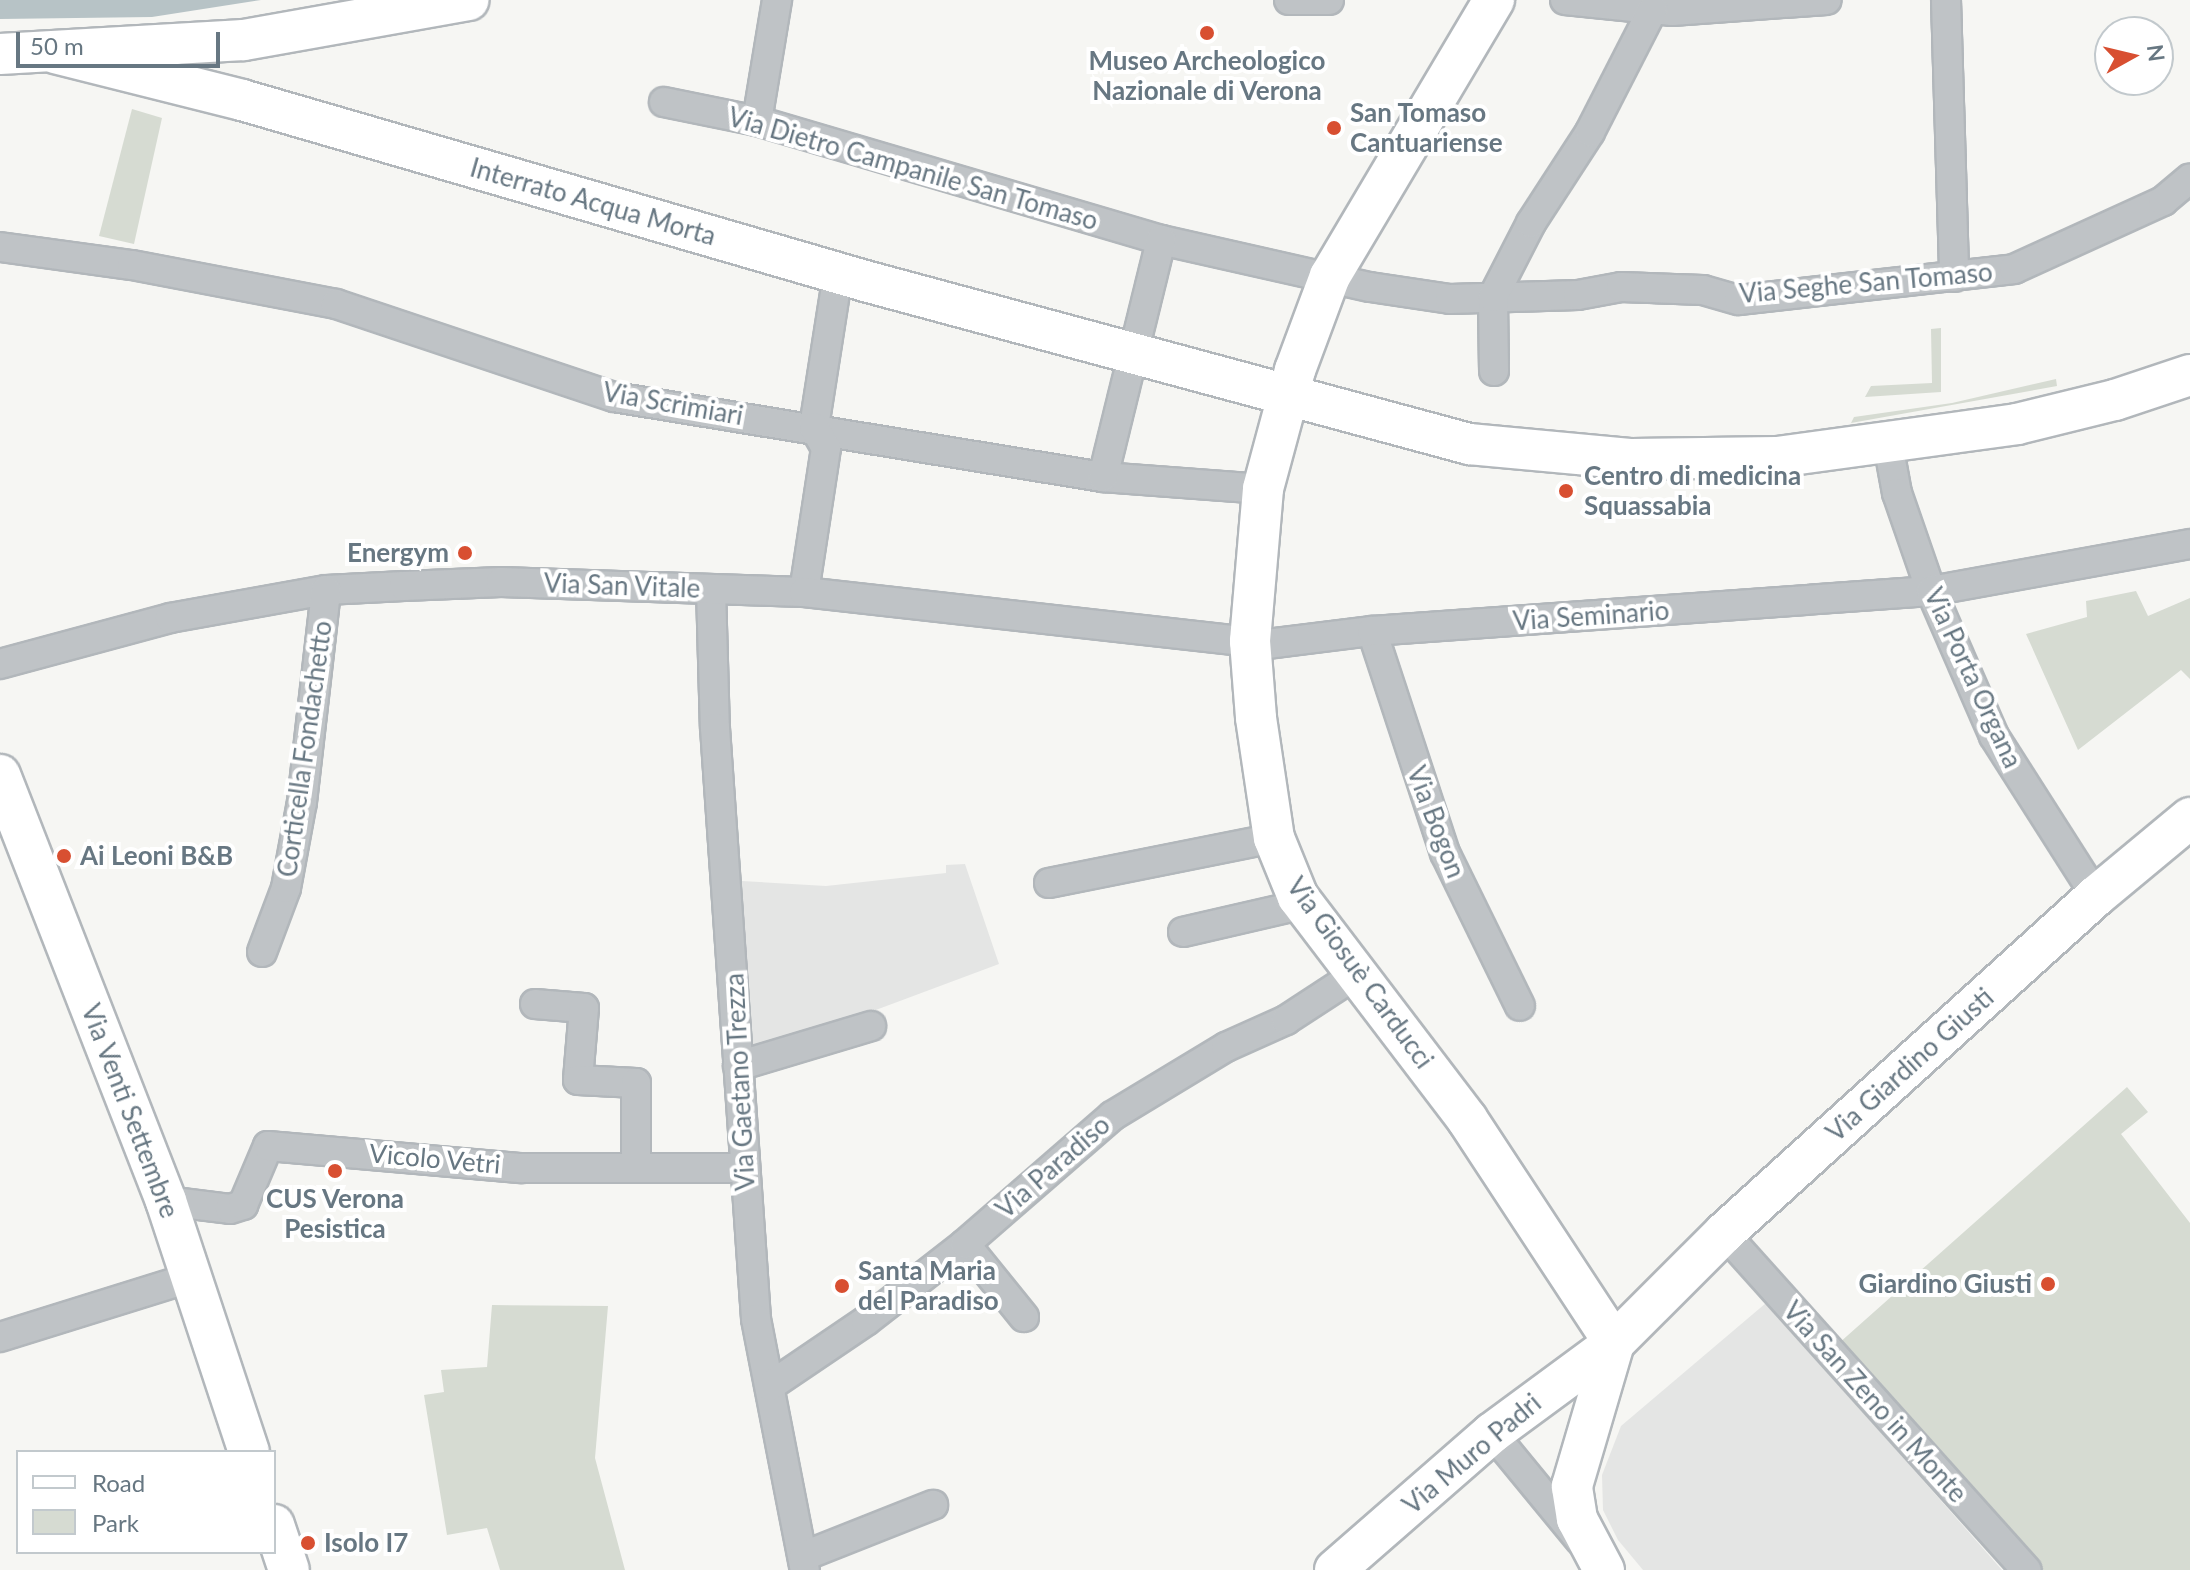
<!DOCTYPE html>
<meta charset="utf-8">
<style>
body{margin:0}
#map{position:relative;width:2190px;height:1570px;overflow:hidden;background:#f6f6f3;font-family:Lato,sans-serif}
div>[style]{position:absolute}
.built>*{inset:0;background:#e4e5e4}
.green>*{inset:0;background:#d6dbd2}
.water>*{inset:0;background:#b7c3c6}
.roads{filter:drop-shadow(2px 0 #b2b7bb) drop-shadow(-2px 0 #b2b7bb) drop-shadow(0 2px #b2b7bb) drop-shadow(0 -2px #b2b7bb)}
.street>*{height:28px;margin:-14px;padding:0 14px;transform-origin:14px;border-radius:14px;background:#bfc3c6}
.secondary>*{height:40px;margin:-20px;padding:0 20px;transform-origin:20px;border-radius:20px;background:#fff}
.dots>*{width:22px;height:22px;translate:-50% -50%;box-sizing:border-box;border:4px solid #fff;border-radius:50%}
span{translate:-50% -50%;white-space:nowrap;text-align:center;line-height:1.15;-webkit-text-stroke:8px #fff;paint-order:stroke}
.poi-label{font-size:26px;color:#677782;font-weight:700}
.left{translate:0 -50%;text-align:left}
.right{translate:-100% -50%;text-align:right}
.street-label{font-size:26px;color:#677782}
.legend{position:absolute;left:16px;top:1450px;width:260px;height:104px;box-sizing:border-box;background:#fff;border:2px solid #c2c9cd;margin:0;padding:10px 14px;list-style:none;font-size:24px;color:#677782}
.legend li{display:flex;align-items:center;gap:16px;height:40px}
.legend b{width:40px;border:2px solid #c2c9cd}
.north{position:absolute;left:2094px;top:16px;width:80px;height:80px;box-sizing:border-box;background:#fff;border:2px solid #c2c9cd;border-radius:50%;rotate:82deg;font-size:22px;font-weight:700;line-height:32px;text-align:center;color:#677782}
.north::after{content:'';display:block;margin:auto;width:28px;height:36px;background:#d84f31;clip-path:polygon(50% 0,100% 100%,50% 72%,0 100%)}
.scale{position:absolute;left:16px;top:32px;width:204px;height:36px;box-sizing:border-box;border:4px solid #677782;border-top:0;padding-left:10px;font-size:24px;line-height:28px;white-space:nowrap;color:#677782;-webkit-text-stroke:6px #fff;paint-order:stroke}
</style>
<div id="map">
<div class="built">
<i style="clip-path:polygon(965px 864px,999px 964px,849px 1020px,749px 1050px,742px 881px,826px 886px,946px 873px,946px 865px)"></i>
<i style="clip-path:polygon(1766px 1303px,1818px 1361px,2002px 1570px,1643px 1570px,1618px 1540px,1603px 1510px,1602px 1475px,1621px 1426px)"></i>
</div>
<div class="green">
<i style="clip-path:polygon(132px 109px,162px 118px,134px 244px,99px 236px)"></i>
<i style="clip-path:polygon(1941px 328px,1941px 392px,1865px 397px,1871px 386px,1932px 383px,1931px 329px)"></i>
<i style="clip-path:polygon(2056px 379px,2057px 386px,1851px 423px,1854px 417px,1952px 403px)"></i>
<i style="clip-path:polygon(2136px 591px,2148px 616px,2190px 598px,2190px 679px,2181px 670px,2078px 750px,2026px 634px,2087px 617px,2086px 601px)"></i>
<i style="clip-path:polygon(2127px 1087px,2148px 1112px,2121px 1134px,2190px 1223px,2190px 1570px,2042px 1570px,1838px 1344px)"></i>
<i style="clip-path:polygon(492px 1305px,608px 1306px,595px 1458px,625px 1570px,500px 1570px,487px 1528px,447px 1535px,424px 1395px,444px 1392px,441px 1370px,487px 1367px)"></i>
</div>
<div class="water">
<i style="clip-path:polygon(0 0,261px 0,152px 17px,0 19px)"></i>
</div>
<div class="roads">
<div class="street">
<i style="left:1289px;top:0;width:40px"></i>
<i style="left:1565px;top:0;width:108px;rotate:5.9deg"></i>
<i style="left:1672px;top:11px;width:155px;rotate:-4.1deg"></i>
<i style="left:1946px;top:0;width:277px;rotate:88.3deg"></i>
<i style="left:664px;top:102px;width:95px;rotate:11.5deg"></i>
<i style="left:757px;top:121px;width:421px;rotate:16.4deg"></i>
<i style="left:1161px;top:240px;width:214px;rotate:12.7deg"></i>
<i style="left:1370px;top:287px;width:81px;rotate:8.5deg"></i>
<i style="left:1450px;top:299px;width:128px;rotate:-1.8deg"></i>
<i style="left:1578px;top:295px;width:44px;rotate:-10.5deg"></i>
<i style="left:1621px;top:287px;width:82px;rotate:2.1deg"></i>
<i style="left:1703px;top:290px;width:37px;rotate:16deg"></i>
<i style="left:1739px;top:300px;width:277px;rotate:-6.4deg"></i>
<i style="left:2014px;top:269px;width:164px;rotate:-24.5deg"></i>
<i style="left:2163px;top:201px;width:35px;rotate:-40deg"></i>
<i style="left:757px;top:121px;width:123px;rotate:-80.6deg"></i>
<i style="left:0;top:247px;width:133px;rotate:7.8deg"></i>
<i style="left:132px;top:265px;width:208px;rotate:10.8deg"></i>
<i style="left:336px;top:304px;width:293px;rotate:18.5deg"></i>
<i style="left:614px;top:397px;width:496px;rotate:9.3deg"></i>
<i style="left:1103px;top:477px;width:160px;rotate:4.3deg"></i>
<i style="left:1494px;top:371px;width:74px;rotate:-90.8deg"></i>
<i style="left:1493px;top:297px;width:83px;rotate:-62.8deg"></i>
<i style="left:1531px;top:223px;width:108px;rotate:-57deg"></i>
<i style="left:1590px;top:132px;width:138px;rotate:-62.9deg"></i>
<i style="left:814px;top:427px;width:156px;rotate:-81.1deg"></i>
<i style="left:1888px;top:444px;width:50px;rotate:79.6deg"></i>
<i style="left:1897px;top:493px;width:104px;rotate:70.9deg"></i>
<i style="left:1931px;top:591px;width:158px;rotate:66.5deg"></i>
<i style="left:1994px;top:736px;width:190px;rotate:57.5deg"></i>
<i style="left:1103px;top:477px;width:244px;rotate:-76.2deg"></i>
<i style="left:711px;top:589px;width:139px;rotate:88.4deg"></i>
<i style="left:715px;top:728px;width:592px;rotate:86.03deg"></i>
<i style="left:756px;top:1319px;width:256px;rotate:79deg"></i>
<i style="left:804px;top:592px;width:146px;rotate:-81.3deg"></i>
<i style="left:826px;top:448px;width:24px;rotate:-120deg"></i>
<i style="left:1372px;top:631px;width:234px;rotate:71.8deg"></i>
<i style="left:1445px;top:853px;width:170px;rotate:63.9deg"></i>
<i style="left:0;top:664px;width:176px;rotate:-15.1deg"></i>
<i style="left:170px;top:618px;width:158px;rotate:-10.2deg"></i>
<i style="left:326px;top:590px;width:78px;rotate:-2.9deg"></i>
<i style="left:404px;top:586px;width:97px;rotate:-2.4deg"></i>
<i style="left:501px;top:582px;width:303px;rotate:1.9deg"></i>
<i style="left:804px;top:592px;width:466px;rotate:6.4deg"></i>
<i style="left:1267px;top:644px;width:106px;rotate:-7.1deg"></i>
<i style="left:1372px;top:631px;width:560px;rotate:-4.09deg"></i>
<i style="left:1931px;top:591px;width:263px;rotate:-10.3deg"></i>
<i style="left:1049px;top:883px;width:229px;rotate:-11.3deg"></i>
<i style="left:1183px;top:932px;width:124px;rotate:-13deg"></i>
<i style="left:262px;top:952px;width:68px;rotate:-69.4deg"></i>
<i style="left:286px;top:888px;width:87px;rotate:-79.5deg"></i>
<i style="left:302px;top:802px;width:213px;rotate:-83.5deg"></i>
<i style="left:535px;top:1004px;width:49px;rotate:4.7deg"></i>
<i style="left:584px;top:1008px;width:72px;rotate:94.8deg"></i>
<i style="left:578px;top:1080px;width:58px;rotate:3deg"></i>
<i style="left:636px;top:1083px;width:85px;rotate:90deg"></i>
<i style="left:738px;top:1066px;width:139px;rotate:-16.7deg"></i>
<i style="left:166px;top:1201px;width:64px;rotate:7.1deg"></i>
<i style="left:230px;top:1209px;width:14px;rotate:-17deg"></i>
<i style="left:243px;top:1205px;width:64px;rotate:-67deg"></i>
<i style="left:268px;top:1146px;width:255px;rotate:5deg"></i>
<i style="left:522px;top:1168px;width:222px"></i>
<i style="left:1724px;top:1233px;width:453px;rotate:48.1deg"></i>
<i style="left:965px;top:1244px;width:94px;rotate:51.1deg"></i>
<i style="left:0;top:1337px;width:199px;rotate:-17.3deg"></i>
<i style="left:770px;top:1386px;width:116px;rotate:-34.1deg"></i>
<i style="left:866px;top:1321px;width:125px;rotate:-37.9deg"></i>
<i style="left:965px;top:1244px;width:195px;rotate:-41deg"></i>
<i style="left:1112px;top:1116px;width:133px;rotate:-31.2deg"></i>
<i style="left:1226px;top:1047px;width:66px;rotate:-24.2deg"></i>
<i style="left:1286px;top:1020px;width:82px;rotate:-33.1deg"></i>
<i style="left:1492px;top:1433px;width:139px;rotate:50.6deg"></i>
<i style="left:804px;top:1556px;width:139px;rotate:-21.6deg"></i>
</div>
<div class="secondary">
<i style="left:1494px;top:0;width:321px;rotate:120.7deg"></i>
<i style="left:1330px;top:276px;width:100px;rotate:110.4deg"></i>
<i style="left:1295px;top:370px;width:123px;rotate:105.1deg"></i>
<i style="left:1263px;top:489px;width:153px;rotate:94.9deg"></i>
<i style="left:1250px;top:641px;width:77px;rotate:85.5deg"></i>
<i style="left:1256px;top:718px;width:121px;rotate:81.5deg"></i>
<i style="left:1274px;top:838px;width:64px;rotate:67.9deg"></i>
<i style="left:1298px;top:897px;width:279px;rotate:52.7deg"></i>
<i style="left:1467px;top:1119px;width:268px;rotate:56.7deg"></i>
<i style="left:55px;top:53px;width:193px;rotate:14.1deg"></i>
<i style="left:242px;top:100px;width:649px;rotate:16.2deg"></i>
<i style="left:865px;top:281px;width:626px;rotate:15.1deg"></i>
<i style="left:1469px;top:444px;width:164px;rotate:5.3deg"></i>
<i style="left:1632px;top:459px;width:145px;rotate:-0.8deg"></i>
<i style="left:1777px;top:457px;width:242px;rotate:-7.8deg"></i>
<i style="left:2017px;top:424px;width:101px;rotate:-13.8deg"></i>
<i style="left:2115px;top:400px;width:79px;rotate:-18.4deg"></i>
<i style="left:0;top:54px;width:244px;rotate:-3.3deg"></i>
<i style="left:244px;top:40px;width:228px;rotate:-10.1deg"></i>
<i style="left:0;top:775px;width:457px;rotate:68.7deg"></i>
<i style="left:166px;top:1201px;width:264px;rotate:71.7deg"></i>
<i style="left:274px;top:1525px;width:47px;rotate:71.6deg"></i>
<i style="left:1335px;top:1570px;width:208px;rotate:-41.1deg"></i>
<i style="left:1492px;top:1433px;width:152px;rotate:-36.4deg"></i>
<i style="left:1614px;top:1343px;width:156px;rotate:-45deg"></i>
<i style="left:1724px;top:1233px;width:502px;rotate:-42.17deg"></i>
<i style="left:2096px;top:896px;width:122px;rotate:-39.7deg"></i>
<i style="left:1604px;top:1570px;width:58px;rotate:-117.9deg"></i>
<i style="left:1577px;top:1519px;width:33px;rotate:-99deg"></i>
<i style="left:1572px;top:1486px;width:149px;rotate:-73.6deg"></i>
</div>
</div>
<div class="dots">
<i style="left:1207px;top:33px;background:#d84f31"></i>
<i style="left:1334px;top:128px;background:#d84f31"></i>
<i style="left:1566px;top:491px;background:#d84f31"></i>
<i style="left:465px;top:553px;background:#d84f31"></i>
<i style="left:64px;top:856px;background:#d84f31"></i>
<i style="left:335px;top:1171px;background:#d84f31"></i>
<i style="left:2048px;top:1284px;background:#d84f31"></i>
<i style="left:842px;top:1286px;background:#d84f31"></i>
<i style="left:308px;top:1543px;background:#d84f31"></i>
</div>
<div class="poi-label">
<span style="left:1207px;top:76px">Museo Archeologico<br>Nazionale di Verona</span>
<span class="left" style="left:1350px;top:128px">San Tomaso<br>Cantuariense</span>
<span class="left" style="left:1584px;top:491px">Centro di medicina<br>Squassabia</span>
<span class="right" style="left:449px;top:553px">Energym</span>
<span class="left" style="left:80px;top:856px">Ai Leoni B&amp;B</span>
<span style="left:335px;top:1214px">CUS Verona<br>Pesistica</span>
<span class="left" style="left:858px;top:1286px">Santa Maria<br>del Paradiso</span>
<span class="right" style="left:2032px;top:1284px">Giardino Giusti</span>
<span class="left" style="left:324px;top:1543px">Isolo I7</span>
</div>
<div class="street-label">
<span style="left:913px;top:169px;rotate:16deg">Via Dietro Campanile San Tomaso</span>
<span style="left:593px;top:202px;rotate:16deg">Interrato Acqua Morta</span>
<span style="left:1866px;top:283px;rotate:-5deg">Via Seghe San Tomaso</span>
<span style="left:673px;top:404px;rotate:10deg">Via Scrimiari</span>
<span style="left:622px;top:586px;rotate:2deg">Via San Vitale</span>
<span style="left:1591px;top:616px;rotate:-4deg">Via Seminario</span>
<span style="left:1973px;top:678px;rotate:65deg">Via Porta Organa</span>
<span style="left:305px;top:749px;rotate:-82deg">Corticella Fondachetto</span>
<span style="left:1436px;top:822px;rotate:69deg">Via Bogon</span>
<span style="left:1360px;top:973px;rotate:54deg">Via Giosuè Carducci</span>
<span style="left:1910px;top:1065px;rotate:-42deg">Via Giardino Giusti</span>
<span style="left:740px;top:1082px;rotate:-93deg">Via Gaetano Trezza</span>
<span style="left:130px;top:1111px;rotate:69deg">Via Venti Settembre</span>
<span style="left:435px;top:1159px;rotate:5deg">Vicolo Vetri</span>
<span style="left:1053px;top:1167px;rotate:-41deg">Via Paradiso</span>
<span style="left:1875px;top:1402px;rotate:48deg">Via San Zeno in Monte</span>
<span style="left:1472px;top:1454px;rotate:-40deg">Via Muro Padri</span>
</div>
<ul class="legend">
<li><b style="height:10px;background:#fff"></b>Road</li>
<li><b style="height:22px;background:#d6dbd2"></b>Park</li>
</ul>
<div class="north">N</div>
<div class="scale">50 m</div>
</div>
